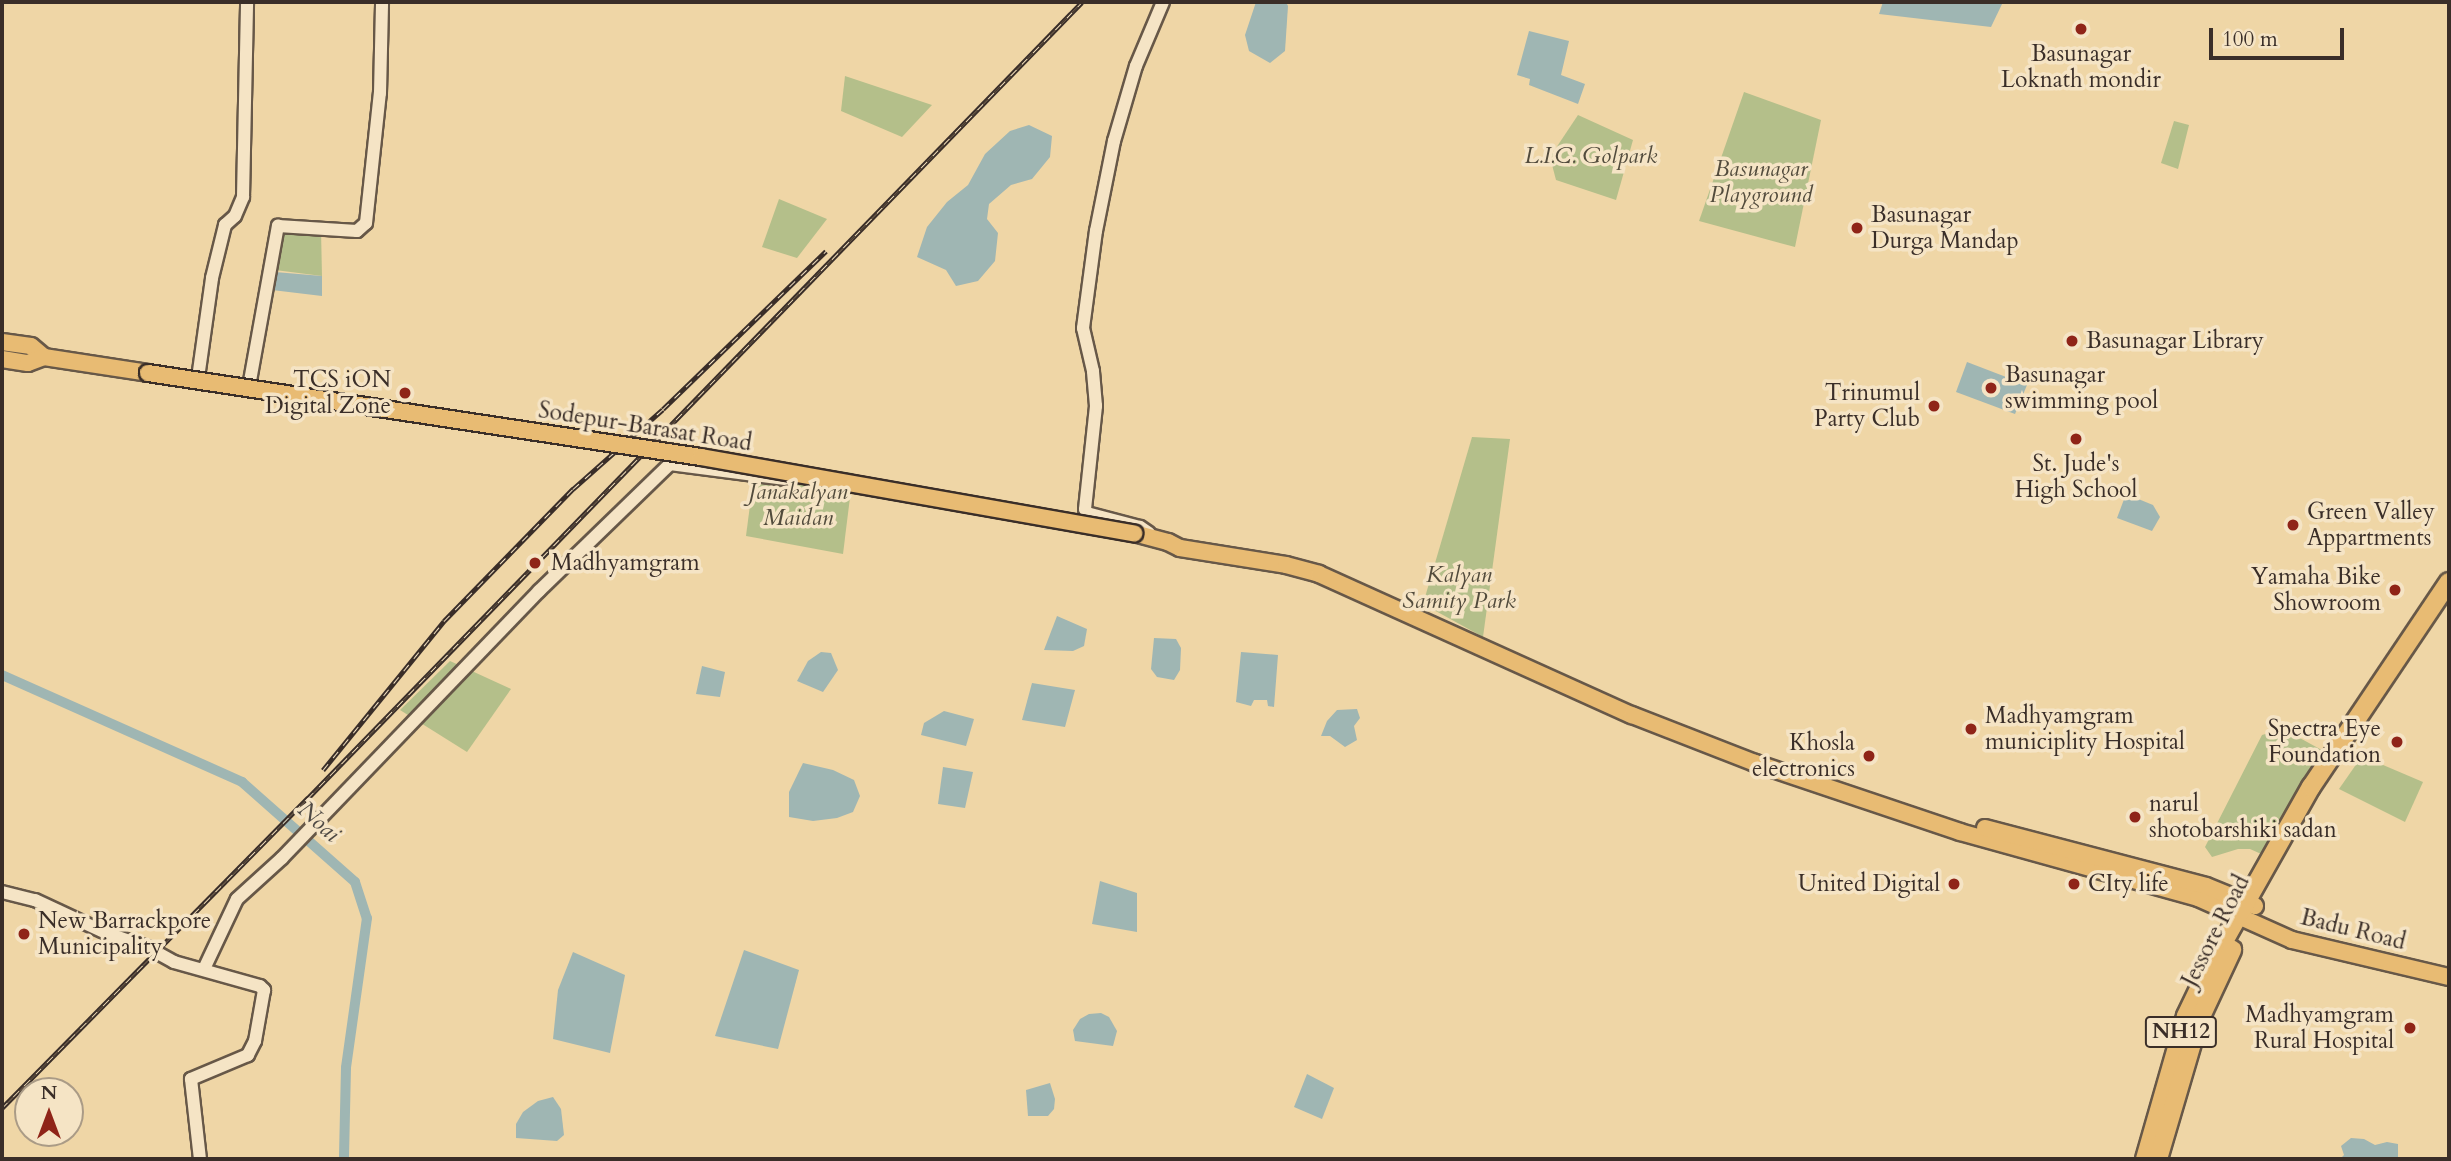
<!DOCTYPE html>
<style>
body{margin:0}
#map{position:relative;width:2451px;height:1161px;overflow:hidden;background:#efd6a6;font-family:Cardo,serif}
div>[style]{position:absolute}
.green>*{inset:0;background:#b4bf8a}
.water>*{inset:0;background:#9fb6b3}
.canal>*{height:10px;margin:-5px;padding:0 5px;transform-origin:5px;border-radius:5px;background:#9fb6b3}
.roads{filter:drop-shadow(2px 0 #675848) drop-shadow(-2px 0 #675848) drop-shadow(0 2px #675848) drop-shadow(0 -2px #675848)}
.minor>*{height:12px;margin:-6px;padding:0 6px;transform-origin:6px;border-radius:6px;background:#f5e4c5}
.major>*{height:16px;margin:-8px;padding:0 8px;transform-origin:8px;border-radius:8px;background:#e8bb73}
.highway>*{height:18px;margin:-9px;padding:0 9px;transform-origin:9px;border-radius:9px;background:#e8bb73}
.rail>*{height:5px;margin-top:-2.5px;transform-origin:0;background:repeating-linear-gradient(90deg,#f5e4c5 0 8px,#3a2e28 0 16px);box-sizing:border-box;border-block:2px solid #3a2e28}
.bridges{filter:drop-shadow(2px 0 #3a2e28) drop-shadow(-2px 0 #3a2e28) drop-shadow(0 2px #3a2e28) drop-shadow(0 -2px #3a2e28)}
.major-bridge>*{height:16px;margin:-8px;padding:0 8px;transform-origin:8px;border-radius:8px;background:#e8bb73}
.dots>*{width:19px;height:19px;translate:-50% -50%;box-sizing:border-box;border:4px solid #f5e4c5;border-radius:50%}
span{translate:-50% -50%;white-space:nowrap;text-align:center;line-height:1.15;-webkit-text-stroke:7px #f5e4c5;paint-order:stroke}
.shield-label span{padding:2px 5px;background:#f5e4c5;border:2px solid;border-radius:5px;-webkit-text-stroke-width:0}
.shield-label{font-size:21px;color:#3a2e28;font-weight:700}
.poi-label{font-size:23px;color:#3a2e28}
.left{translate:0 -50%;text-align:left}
.right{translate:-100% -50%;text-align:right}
.park-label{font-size:23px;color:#524b3c;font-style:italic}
.street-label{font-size:23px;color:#3a2e28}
.water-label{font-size:24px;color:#4e4944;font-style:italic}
.frame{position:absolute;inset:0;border:4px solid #3a2e28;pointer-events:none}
.north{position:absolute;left:14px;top:1077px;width:70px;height:70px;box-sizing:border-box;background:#f5e4c5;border:2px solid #aa9b86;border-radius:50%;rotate:0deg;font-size:19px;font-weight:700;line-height:28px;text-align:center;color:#3a2e28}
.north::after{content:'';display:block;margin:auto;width:24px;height:32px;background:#8f2418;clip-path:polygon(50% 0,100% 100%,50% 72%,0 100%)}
.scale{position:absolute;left:2209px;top:28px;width:135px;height:32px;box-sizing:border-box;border:4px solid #3a2e28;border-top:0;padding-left:9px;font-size:21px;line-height:24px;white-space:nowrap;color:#3a2e28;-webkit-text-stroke:5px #f5e4c5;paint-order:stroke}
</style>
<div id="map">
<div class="green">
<i style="clip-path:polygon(845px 76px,932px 105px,902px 137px,841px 111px)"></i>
<i style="clip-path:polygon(1744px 92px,1821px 120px,1795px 247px,1699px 221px)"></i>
<i style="clip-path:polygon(1578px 115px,1633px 140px,1616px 200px,1556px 180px,1550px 157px)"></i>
<i style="clip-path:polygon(2174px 121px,2189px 125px,2178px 169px,2161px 163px)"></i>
<i style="clip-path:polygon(779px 199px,827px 219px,797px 258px,762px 247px)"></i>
<i style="clip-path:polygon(282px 229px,321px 230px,322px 276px,275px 270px)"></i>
<i style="clip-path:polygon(1472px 437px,1510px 439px,1483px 637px,1423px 604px)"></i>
<i style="clip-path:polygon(756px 459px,853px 473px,843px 554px,746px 536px)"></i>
<i style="clip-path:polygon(450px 661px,511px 689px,467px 752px,400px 710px)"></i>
<i style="clip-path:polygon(2276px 731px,2298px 737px,2329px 754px,2268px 857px,2250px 849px,2238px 849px,2212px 857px,2205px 847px,2262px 735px)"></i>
<i style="clip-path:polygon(2362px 756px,2423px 782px,2405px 822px,2339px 789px)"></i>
</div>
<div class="water">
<i style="clip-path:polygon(1256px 2px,1286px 2px,1288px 6px,1285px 51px,1270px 63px,1249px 51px,1245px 35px)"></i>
<i style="clip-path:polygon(1883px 2px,2003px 2px,1991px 27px,1879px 14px)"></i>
<i style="clip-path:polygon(1529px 31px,1569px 41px,1561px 75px,1585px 84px,1578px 104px,1529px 85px,1530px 79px,1517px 75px)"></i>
<i style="clip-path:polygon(1029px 125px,1052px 136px,1050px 157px,1032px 179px,1011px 185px,989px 204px,987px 219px,998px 233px,995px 261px,978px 281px,956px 286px,946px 270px,917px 257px,927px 227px,947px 202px,968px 185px,985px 154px,1010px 131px)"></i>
<i style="clip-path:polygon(275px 272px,322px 276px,322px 296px,272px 290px)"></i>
<i style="clip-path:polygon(1967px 362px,2027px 385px,2015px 414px,1956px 392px)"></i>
<i style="clip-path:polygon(2126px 494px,2153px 505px,2160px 517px,2152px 531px,2117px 518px)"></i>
<i style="clip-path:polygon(1057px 616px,1087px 629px,1084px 646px,1073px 651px,1044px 650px)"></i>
<i style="clip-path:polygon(1154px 638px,1176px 639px,1181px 648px,1180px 670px,1174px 680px,1157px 677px,1151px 669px)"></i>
<i style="clip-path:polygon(821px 652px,831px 653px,838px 670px,823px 692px,797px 681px,808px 661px)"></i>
<i style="clip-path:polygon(1241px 652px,1278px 655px,1274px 707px,1268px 706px,1267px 700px,1254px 700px,1251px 706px,1236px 702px)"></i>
<i style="clip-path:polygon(702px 666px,725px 672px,720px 697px,696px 694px)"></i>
<i style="clip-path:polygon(1032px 683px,1075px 690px,1065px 727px,1022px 720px)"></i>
<i style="clip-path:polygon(1357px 709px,1360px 718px,1354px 726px,1357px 740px,1345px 747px,1330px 736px,1321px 736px,1327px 721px,1337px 710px)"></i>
<i style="clip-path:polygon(944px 711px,974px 719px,966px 746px,921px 735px,924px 723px)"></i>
<i style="clip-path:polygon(803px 763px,833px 770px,854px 780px,860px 796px,853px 812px,837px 818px,813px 821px,789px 817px,789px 792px)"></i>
<i style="clip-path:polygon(943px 767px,973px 772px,965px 808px,938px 804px)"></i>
<i style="clip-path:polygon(1100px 881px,1137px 893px,1137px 932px,1092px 924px)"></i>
<i style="clip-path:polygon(744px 950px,799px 970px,778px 1049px,715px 1036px)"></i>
<i style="clip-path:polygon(573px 952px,625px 975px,610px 1053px,553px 1039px,558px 990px)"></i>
<i style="clip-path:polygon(1101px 1013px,1109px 1017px,1117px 1031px,1113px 1046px,1075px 1041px,1073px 1030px,1080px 1019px,1089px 1014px)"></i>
<i style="clip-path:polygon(1307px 1074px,1334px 1088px,1322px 1119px,1294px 1107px)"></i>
<i style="clip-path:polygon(1050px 1083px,1055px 1099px,1054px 1109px,1048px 1116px,1028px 1116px,1026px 1090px)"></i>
<i style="clip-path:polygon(553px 1097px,561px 1109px,564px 1135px,557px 1141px,516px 1138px,516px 1124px,523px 1112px,538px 1101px)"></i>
<i style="clip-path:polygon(2351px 1138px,2364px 1139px,2375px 1145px,2387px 1142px,2398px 1144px,2398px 1159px,2340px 1159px,2344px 1155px,2341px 1146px)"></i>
</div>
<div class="canal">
<i style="left:2px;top:675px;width:263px;rotate:24deg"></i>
<i style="left:242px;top:782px;width:151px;rotate:41.5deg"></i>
<i style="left:355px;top:882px;width:38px;rotate:72deg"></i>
<i style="left:367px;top:918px;width:151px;rotate:98deg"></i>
<i style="left:346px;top:1068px;width:91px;rotate:91.3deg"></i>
</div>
<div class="roads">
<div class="minor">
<i style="left:199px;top:371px;width:94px;rotate:-82deg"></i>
<i style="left:212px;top:278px;width:55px;rotate:-76.2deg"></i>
<i style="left:225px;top:225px;width:13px;rotate:-42deg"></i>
<i style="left:235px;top:216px;width:21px;rotate:-67deg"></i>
<i style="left:243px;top:197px;width:195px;rotate:-88.8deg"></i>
<i style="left:250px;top:381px;width:158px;rotate:-79.8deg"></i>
<i style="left:278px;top:226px;width:79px;rotate:3.6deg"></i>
<i style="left:357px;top:231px;width:12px;rotate:-42deg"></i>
<i style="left:366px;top:223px;width:131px;rotate:-83.9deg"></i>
<i style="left:380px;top:93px;width:91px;rotate:-88.7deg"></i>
<i style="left:1149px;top:533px;width:11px;rotate:-146deg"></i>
<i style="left:1140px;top:527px;width:55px;rotate:-165.2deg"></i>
<i style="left:1087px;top:513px;width:4px;rotate:-117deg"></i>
<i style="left:1085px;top:509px;width:104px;rotate:-83.9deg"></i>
<i style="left:1096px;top:406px;width:35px;rotate:-95deg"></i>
<i style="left:1093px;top:371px;width:44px;rotate:-103.1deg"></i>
<i style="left:1083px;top:328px;width:98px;rotate:-82.4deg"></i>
<i style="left:1096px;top:231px;width:92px;rotate:-78.7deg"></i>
<i style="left:1114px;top:141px;width:78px;rotate:-73.7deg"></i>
<i style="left:1136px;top:66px;width:69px;rotate:-67.1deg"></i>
<i style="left:2px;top:892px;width:34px;rotate:14deg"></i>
<i style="left:35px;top:900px;width:78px;rotate:24.9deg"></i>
<i style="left:106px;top:933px;width:43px;rotate:18.9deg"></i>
<i style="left:147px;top:947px;width:31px;rotate:29deg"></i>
<i style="left:174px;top:962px;width:89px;rotate:15.6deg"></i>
<i style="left:260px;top:986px;width:6px;rotate:45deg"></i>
<i style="left:264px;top:990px;width:52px;rotate:100deg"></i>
<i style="left:255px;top:1041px;width:16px;rotate:117deg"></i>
<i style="left:248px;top:1055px;width:62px;rotate:157.2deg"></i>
<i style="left:191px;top:1079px;width:81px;rotate:83.6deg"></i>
<i style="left:204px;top:969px;width:77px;rotate:-64.8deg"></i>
<i style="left:237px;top:899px;width:61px;rotate:-42.3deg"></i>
<i style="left:282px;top:858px;width:371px;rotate:-46.1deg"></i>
<i style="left:539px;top:591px;width:182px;rotate:-44.1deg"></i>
<i style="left:670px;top:464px;width:116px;rotate:7.4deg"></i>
</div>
<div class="major">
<i style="left:2px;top:342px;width:29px;rotate:8deg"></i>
<i style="left:31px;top:346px;width:17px;rotate:40deg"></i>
<i style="left:44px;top:357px;width:105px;rotate:8.7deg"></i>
<i style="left:2px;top:359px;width:26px;rotate:9deg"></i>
<i style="left:28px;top:363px;width:17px;rotate:-21deg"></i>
<i style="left:1134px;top:533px;width:35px;rotate:15deg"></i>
<i style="left:1168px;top:542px;width:13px;rotate:27deg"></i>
<i style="left:1180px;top:548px;width:107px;rotate:9.1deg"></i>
<i style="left:1286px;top:565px;width:34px;rotate:15deg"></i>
<i style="left:1319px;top:574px;width:343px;rotate:24.3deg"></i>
<i style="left:1632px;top:715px;width:132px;rotate:21.3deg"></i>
<i style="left:1755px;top:763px;width:216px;rotate:18.6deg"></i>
<i style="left:1960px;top:832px;width:247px;rotate:15.5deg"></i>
<i style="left:2198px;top:898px;width:103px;rotate:24.1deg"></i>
<i style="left:2292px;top:940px;width:161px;rotate:13.3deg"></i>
<i style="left:1985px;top:828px;width:228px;rotate:14.7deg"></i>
<i style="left:2206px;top:886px;width:53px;rotate:22.2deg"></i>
</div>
<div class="highway">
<i style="left:2145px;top:1159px;width:149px;rotate:-74deg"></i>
<i style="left:2186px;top:1016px;width:55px;rotate:-64.4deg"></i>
<i style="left:2210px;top:966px;width:206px;rotate:-60.6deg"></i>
<i style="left:2311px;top:787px;width:247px;rotate:-56.1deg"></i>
<i style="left:2158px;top:1159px;width:142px;rotate:-73.6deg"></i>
<i style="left:2198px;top:1023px;width:81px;rotate:-65deg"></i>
</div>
</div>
<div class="rail">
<i style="left:323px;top:770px;width:192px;rotate:-50.9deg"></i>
<i style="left:444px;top:621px;width:185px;rotate:-45.7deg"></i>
<i style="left:573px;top:489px;width:120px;rotate:-41.6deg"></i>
<i style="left:663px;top:409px;width:227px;rotate:-44.1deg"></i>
<i style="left:2px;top:1108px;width:436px;rotate:-45.4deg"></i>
<i style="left:308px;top:798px;width:1110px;rotate:-45.8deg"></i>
</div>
<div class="bridges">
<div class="major-bridge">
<i style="left:148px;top:373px;width:559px;rotate:8.64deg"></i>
<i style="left:701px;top:457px;width:440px;rotate:10deg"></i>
</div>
</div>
<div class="dots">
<i style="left:2081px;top:29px;background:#8f2418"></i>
<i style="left:1857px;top:228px;background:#8f2418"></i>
<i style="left:2072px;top:341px;background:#8f2418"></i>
<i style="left:1991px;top:388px;background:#8f2418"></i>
<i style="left:405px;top:393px;background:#8f2418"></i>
<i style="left:1934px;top:406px;background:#8f2418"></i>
<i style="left:2076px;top:439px;background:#8f2418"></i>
<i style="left:2293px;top:525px;background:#8f2418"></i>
<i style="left:535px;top:563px;background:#8f2418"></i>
<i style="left:2395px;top:590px;background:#8f2418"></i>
<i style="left:1971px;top:729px;background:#8f2418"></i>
<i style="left:2397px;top:742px;background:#8f2418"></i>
<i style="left:1869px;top:756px;background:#8f2418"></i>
<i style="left:2135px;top:817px;background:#8f2418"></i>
<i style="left:1954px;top:884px;background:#8f2418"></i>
<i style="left:2074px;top:884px;background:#8f2418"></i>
<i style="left:24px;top:934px;background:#8f2418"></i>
<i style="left:2410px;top:1028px;background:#8f2418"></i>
</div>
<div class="shield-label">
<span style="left:2181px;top:1032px">NH12</span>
</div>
<div class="poi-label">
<span style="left:2081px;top:67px">Basunagar<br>Loknath mondir</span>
<span class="left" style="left:1871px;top:228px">Basunagar<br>Durga Mandap</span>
<span class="left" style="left:2086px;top:341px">Basunagar Library</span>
<span class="left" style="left:2005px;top:388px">Basunagar<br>swimming pool</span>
<span class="right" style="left:391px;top:393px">TCS iON<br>Digital Zone</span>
<span class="right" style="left:1920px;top:406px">Trinumul<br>Party Club</span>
<span style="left:2076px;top:477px">St. Jude's<br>High School</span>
<span class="left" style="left:2307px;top:525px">Green Valley<br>Appartments</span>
<span class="left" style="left:551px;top:563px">Madhyamgram</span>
<span class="right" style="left:2381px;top:590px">Yamaha Bike<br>Showroom</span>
<span class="left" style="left:1985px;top:729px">Madhyamgram<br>municiplity Hospital</span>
<span class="right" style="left:2381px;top:742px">Spectra Eye<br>Foundation</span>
<span class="right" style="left:1855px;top:756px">Khosla<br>electronics</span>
<span class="left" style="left:2149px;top:817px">narul<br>shotobarshiki sadan</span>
<span class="right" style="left:1940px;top:884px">United Digital</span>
<span class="left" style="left:2088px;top:884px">CIty life</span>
<span class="left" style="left:38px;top:934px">New Barrackpore<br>Municipality</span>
<span class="right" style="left:2394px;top:1028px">Madhyamgram<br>Rural Hospital</span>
</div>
<div class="park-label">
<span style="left:1591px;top:156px">L.I.C. Golpark</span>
<span style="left:1761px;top:182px">Basunagar<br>Playground</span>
<span style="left:798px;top:505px">Janakalyan<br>Maidan</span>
<span style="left:1459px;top:588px">Kalyan<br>Samity Park</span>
</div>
<div class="street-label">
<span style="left:645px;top:427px;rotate:9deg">Sodepur-Barasat Road</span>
<span style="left:2353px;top:930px;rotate:14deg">Badu Road</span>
<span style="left:2216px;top:931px;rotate:-63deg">Jessore Road</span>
</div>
<div class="water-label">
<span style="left:319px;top:822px;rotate:42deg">Noai</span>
</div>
<div class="frame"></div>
<div class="north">N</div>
<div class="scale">100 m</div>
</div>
